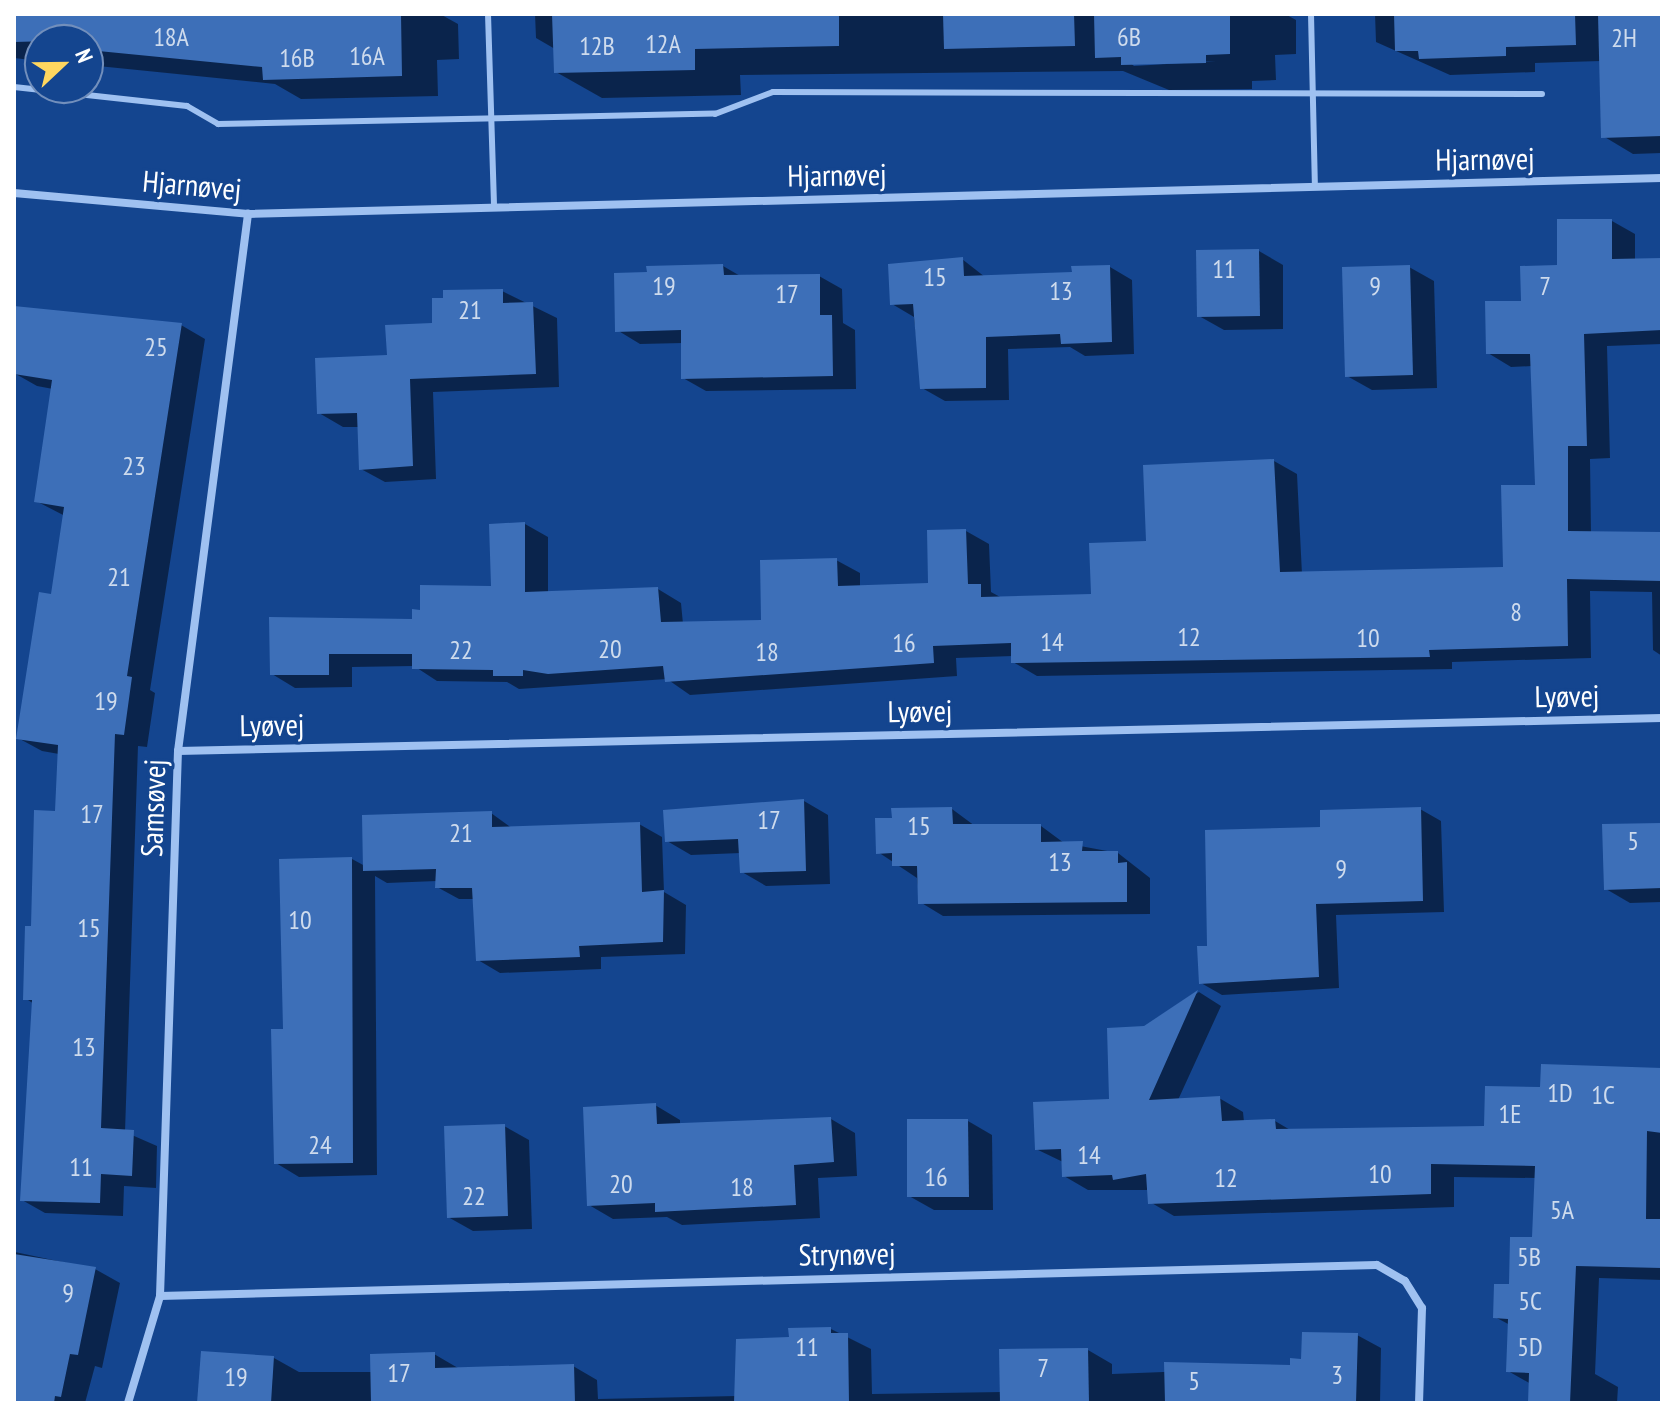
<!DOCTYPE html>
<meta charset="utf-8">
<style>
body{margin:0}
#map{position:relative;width:1676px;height:1417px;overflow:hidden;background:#14458f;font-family:"PT Sans Narrow",sans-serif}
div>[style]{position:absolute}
.shadow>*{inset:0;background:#0007}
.building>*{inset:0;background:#3d6fb8}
.service>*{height:6px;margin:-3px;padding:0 3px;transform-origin:3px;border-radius:3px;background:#9fc1f1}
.minor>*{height:8px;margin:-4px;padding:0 4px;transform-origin:4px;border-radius:4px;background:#9fc1f1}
span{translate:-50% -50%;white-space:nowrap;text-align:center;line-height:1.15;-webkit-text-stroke:6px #14458f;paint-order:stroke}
.number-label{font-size:26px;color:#cedbed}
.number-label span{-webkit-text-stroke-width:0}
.street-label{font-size:30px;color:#fff}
.frame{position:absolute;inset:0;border:16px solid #fff;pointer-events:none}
.north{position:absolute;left:24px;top:24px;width:80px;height:80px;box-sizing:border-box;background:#14458f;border:2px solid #728fbc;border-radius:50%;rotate:68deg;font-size:22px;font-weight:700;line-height:32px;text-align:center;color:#fff}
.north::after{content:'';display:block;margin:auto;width:28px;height:36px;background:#ffd75f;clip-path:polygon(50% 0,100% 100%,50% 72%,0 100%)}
</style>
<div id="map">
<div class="shadow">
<i style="clip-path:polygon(14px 14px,440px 14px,458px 24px,459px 59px,437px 60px,438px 96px,301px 99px,275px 84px,88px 65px,88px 40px,40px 40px,40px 61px,14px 58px)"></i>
<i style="clip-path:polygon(evenodd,535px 14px,1285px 14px,1296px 20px,1296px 54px,1275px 55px,1276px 80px,1252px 81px,1252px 89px,1169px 90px,1123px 71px,740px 75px,741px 95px,602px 98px,556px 72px,555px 49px,536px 38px,535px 14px,1216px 61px,1134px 66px,1129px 62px,1216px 61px)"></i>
<i style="clip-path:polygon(1375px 14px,1662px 14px,1662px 153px,1633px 154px,1603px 136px,1601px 61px,1535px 63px,1535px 72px,1450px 75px,1376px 42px)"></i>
<i style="clip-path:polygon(1612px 221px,1635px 234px,1635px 261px,1662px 260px,1662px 344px,1607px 346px,1610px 458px,1590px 459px,1591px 533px,1662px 534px,1662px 656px,1653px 650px,1652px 592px,1590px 591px,1591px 658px,1452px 662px,1452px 669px,1037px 676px,1013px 662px,1013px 656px,956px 658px,957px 676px,690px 695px,667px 679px,519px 689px,507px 682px,437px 681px,414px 666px,352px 667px,352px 687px,295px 688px,272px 674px,493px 588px,525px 524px,548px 537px,548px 594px,658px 589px,681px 603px,683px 624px,763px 622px,836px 560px,860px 573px,860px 587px,930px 585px,966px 531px,989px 544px,991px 592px,1002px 598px,1093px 596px,1149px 543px,1274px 461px,1297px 474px,1302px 574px,1505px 569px,1538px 487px,1532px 366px,1511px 367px,1488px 353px,1523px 302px)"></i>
<i style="clip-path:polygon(1259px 251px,1283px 265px,1283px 329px,1224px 330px,1199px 316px)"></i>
<i style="clip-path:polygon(962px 259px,985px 277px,1074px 274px,1110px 267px,1132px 280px,1134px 354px,1085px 356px,1070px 347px,1008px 349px,1009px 400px,945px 401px,922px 388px,914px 317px,892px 304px)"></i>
<i style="clip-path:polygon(723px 266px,742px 277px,819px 276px,842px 289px,843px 323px,855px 330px,856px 389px,706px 391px,683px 378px,683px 343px,640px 344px,617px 330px)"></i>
<i style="clip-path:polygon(1409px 267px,1434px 281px,1437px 388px,1372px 390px,1347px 376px)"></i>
<i style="clip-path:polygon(502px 291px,557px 318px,559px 387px,433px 392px,436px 479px,385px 482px,361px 469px,359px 427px,343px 427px,319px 413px,434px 325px)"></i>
<i style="clip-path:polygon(181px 325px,205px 339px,150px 690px,155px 693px,147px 747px,138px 746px,125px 1132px,157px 1146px,156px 1188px,124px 1186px,123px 1216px,45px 1213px,22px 1200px,34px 1004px,25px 998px,57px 813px,59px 754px,42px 751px,18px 738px,53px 596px,65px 516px,36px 501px,53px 389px,37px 386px,14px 373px,14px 368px)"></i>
<i style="clip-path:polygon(804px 801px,828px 815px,830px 884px,766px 886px,742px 872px,741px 853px,691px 855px,667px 841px)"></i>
<i style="clip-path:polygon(952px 809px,975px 826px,1041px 826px,1064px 843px,1118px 853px,1150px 878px,1150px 914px,943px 916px,920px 902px,917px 878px,878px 852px,894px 820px)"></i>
<i style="clip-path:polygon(1420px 809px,1441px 821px,1444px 912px,1336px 915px,1339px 988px,1222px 995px,1201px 983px,1209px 948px,1322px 829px)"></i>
<i style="clip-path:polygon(491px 813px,513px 829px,639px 824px,662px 837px,664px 892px,686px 905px,685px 954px,601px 957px,601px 969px,500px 973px,478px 960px,475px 899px,459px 899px,437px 887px,437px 881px,387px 883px,375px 876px,377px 1175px,299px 1177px,276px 1163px,285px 1031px,352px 859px,365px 866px)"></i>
<i style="clip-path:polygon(1662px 825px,1662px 902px,1630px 903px,1606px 889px)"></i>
<i style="clip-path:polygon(1199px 992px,1221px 1006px,1178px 1100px,1219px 1098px,1243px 1112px,1244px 1122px,1275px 1121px,1292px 1131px,1486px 1128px,1542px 1089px,1662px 1070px,1662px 1280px,1599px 1278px,1595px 1374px,1618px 1387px,1617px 1403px,1530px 1403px,1531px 1384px,1508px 1371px,1510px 1325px,1495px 1317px,1534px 1239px,1536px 1178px,1454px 1177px,1454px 1207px,1174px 1216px,1150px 1202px,1149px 1190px,1088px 1190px,1064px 1176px,1063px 1162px,1036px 1149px,1112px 1101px,1145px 1028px)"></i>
<i style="clip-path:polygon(655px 1105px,680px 1120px,680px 1125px,831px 1119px,855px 1133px,857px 1176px,818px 1178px,820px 1218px,682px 1225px,667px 1217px,613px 1219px,589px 1205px)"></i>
<i style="clip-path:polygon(968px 1121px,992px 1135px,993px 1210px,934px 1210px,909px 1196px)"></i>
<i style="clip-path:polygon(504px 1126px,529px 1140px,532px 1229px,473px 1231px,448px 1217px)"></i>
<i style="clip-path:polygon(15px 1252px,95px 1269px,120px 1283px,102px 1368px,95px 1366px,85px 1403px,14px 1403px)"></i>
<i style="clip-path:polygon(831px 1329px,871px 1349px,872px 1394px,1002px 1392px,1088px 1350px,1112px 1364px,1112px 1374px,1292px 1367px,1357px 1335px,1381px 1348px,1380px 1403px,199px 1403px,202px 1353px,274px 1358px,299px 1372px,372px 1372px,434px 1354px,458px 1368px,573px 1366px,597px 1380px,598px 1399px,736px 1396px,791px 1339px)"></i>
</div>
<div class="building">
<i style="clip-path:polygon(14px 14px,401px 14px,402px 76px,263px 80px,262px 67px,88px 50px,88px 40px,14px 42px)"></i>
<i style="clip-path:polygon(552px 14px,839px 14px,839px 46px,695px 49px,695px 70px,554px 73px)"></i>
<i style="clip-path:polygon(943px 14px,1074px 14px,1075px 46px,944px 49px)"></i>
<i style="clip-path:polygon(1094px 14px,1230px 14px,1230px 54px,1206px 55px,1206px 63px,1121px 65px,1121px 57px,1095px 58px)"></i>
<i style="clip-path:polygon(1394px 14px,1575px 14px,1576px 45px,1506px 47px,1506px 56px,1419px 59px,1418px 51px,1395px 51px)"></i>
<i style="clip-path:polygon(1598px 14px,1662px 14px,1662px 136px,1601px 138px)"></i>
<i style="clip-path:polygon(1557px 219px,1612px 219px,1612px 259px,1662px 258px,1662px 330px,1584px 334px,1587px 446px,1568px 446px,1568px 531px,1662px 532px,1662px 581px,1567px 579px,1568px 646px,1429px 650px,1430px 657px,1011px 663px,1011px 643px,933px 646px,934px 663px,665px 682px,663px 666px,548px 674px,523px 670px,523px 676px,493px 676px,493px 670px,412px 669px,412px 654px,329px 654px,329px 675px,270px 675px,269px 617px,412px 619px,412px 609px,420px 610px,420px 585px,491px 586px,489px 524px,525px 522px,525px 592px,658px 587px,661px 622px,761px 620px,760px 560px,837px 558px,838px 586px,928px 583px,927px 530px,966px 529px,968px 584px,981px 584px,981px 597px,1091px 594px,1089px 543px,1146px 541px,1143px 465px,1274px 459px,1280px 572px,1503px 567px,1501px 485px,1535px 485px,1530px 354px,1486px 354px,1485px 301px,1521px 301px,1520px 266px,1557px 265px)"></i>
<i style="clip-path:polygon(1259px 249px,1260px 316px,1197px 317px,1196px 250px)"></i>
<i style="clip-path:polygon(963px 257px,964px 276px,1072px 272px,1071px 266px,1110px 265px,1112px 342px,1061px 344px,1060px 334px,986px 337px,986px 388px,920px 389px,913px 304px,890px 305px,888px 264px)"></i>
<i style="clip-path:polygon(723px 264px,724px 275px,820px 274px,820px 315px,832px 315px,833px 376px,681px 379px,681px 330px,615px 332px,614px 273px,647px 272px,646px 266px)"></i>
<i style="clip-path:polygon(1410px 265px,1413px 375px,1345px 377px,1342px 267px)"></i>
<i style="clip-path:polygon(503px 289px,503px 303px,533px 302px,536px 374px,410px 379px,413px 466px,359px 470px,357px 413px,317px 414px,315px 358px,387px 355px,385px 325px,432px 323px,432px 298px,443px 298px,443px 290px)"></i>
<i style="clip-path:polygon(14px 306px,182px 323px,127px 676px,132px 677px,124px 735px,115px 734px,101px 1128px,134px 1130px,132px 1176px,101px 1174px,100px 1203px,20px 1201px,32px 1000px,23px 1000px,25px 926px,31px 926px,34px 810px,55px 811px,58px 745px,16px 739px,39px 592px,51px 594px,64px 507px,34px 502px,52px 380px,14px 374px)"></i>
<i style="clip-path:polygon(804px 799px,806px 871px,740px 873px,738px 839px,665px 842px,663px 810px)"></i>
<i style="clip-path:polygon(952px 807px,953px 824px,1041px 824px,1041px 842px,1083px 841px,1082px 851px,1118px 851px,1118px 863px,1127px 862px,1127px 902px,918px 904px,917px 866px,892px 866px,892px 853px,876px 854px,875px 818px,892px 818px,891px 808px)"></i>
<i style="clip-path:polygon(1421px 807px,1423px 901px,1316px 904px,1319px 977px,1199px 984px,1197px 946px,1207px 946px,1205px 830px,1320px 827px,1320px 810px)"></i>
<i style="clip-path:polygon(492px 811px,492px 827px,640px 822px,642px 892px,664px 890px,663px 942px,579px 946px,580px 957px,476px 961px,472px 888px,435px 888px,436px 869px,363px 871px,362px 815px)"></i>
<i style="clip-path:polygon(1662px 823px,1662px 888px,1604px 890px,1602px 824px)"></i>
<i style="clip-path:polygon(352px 857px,353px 1163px,274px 1164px,271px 1029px,283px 1029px,279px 859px)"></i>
<i style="clip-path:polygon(1198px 990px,1149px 1100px,1220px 1096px,1222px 1121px,1275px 1119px,1276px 1129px,1484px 1126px,1485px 1086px,1540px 1087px,1541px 1064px,1662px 1068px,1662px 1133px,1647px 1131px,1646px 1219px,1662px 1219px,1662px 1268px,1576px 1266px,1570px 1403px,1528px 1403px,1529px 1373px,1506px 1372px,1508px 1319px,1493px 1318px,1494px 1284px,1509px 1284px,1510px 1237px,1532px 1237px,1535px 1166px,1431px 1164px,1431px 1194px,1148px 1204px,1146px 1174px,1113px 1180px,1112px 1175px,1062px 1177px,1061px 1149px,1035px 1150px,1033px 1102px,1109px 1099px,1107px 1028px,1144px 1026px)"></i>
<i style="clip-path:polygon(656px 1103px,657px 1124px,831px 1117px,834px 1162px,794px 1165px,796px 1205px,655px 1212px,655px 1203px,587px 1206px,583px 1107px)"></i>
<i style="clip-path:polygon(907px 1119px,968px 1119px,969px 1197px,907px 1197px)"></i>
<i style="clip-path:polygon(505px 1124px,508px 1216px,447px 1218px,444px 1126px)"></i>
<i style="clip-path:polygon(14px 1254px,96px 1267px,78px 1355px,70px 1354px,61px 1397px,55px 1396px,54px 1403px,14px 1403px)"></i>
<i style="clip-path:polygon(831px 1327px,831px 1333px,848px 1333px,849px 1403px,734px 1403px,736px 1339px,789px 1337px,788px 1328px)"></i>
<i style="clip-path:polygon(1302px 1332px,1358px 1333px,1356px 1403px,1165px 1403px,1164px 1362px,1290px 1365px,1290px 1358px,1301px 1359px)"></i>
<i style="clip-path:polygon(1088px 1348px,1089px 1403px,1000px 1403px,999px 1349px)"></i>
<i style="clip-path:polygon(201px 1351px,274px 1356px,271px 1403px,197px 1403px)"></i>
<i style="clip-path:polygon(435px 1352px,435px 1368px,574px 1364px,575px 1403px,371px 1403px,370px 1354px)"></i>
</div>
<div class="service">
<i style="left:488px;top:14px;width:194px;rotate:88.2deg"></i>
<i style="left:1311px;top:14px;width:173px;rotate:88.7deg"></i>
<i style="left:14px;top:87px;width:174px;rotate:6.3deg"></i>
<i style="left:187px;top:106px;width:36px;rotate:30deg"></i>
<i style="left:218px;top:124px;width:497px;rotate:-1.2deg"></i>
<i style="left:715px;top:114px;width:62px;rotate:-20.8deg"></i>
<i style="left:773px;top:92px;width:769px;rotate:0.15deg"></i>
</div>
<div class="minor">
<i style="left:14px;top:193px;width:235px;rotate:5.1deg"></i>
<i style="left:248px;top:214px;width:1414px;rotate:-1.46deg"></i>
<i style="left:178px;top:751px;width:1484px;rotate:-1.27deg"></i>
<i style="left:160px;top:1296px;width:1217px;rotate:-1.46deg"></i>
<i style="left:1377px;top:1265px;width:32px;rotate:30deg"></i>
<i style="left:1405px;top:1281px;width:32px;rotate:58deg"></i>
<i style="left:1422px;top:1308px;width:95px;rotate:91.8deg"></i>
<i style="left:128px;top:1403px;width:112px;rotate:-73.3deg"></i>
<i style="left:160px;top:1296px;width:545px;rotate:-88.11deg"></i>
<i style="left:178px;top:751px;width:542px;rotate:-82.57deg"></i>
</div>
<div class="number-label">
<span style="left:171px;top:37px">18A</span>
<span style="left:1129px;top:37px">6B</span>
<span style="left:1624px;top:38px">2H</span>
<span style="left:663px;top:44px">12A</span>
<span style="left:597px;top:46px">12B</span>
<span style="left:367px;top:56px">16A</span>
<span style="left:297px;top:58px">16B</span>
<span style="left:1224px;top:269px">11</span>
<span style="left:935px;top:277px">15</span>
<span style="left:664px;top:286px">19</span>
<span style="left:1375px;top:286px">9</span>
<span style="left:1545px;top:286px">7</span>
<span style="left:1061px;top:291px">13</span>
<span style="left:787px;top:294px">17</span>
<span style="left:470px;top:310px">21</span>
<span style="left:156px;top:347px">25</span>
<span style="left:134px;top:466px">23</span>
<span style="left:119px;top:577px">21</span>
<span style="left:1516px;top:612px">8</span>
<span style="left:1189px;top:637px">12</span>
<span style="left:1368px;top:638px">10</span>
<span style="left:1052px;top:642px">14</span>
<span style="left:904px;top:643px">16</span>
<span style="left:610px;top:649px">20</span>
<span style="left:461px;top:650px">22</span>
<span style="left:767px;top:652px">18</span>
<span style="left:106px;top:701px">19</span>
<span style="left:92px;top:814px">17</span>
<span style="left:769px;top:820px">17</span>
<span style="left:919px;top:826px">15</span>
<span style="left:461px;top:833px">21</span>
<span style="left:1633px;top:841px">5</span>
<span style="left:1060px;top:862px">13</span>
<span style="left:1341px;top:869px">9</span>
<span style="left:300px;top:920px">10</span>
<span style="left:89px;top:928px">15</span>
<span style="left:84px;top:1047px">13</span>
<span style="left:1560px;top:1093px">1D</span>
<span style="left:1603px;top:1095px">1C</span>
<span style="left:1510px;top:1114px">1E</span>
<span style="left:320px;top:1145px">24</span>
<span style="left:1089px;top:1155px">14</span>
<span style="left:81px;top:1167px">11</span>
<span style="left:1380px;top:1174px">10</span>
<span style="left:936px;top:1177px">16</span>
<span style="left:1226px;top:1178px">12</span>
<span style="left:621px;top:1184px">20</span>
<span style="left:742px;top:1187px">18</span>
<span style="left:474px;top:1196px">22</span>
<span style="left:1562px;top:1210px">5A</span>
<span style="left:1529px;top:1257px">5B</span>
<span style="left:68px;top:1293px">9</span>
<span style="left:1530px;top:1301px">5C</span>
<span style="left:807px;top:1347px">11</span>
<span style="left:1530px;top:1347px">5D</span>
<span style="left:1043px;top:1368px">7</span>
<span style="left:399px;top:1373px">17</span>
<span style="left:1337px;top:1375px">3</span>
<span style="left:236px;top:1377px">19</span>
<span style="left:1194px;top:1381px">5</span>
</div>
<div class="street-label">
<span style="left:1485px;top:159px;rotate:-1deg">Hjarnøvej</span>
<span style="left:837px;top:175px;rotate:-1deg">Hjarnøvej</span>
<span style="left:192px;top:185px;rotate:5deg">Hjarnøvej</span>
<span style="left:1567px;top:696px;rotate:-1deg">Lyøvej</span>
<span style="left:920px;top:711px;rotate:-1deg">Lyøvej</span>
<span style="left:272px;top:725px;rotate:-1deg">Lyøvej</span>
<span style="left:153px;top:808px;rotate:-88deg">Samsøvej</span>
<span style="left:847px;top:1254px;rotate:-1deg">Strynøvej</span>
</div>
<div class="frame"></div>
<div class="north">N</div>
</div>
